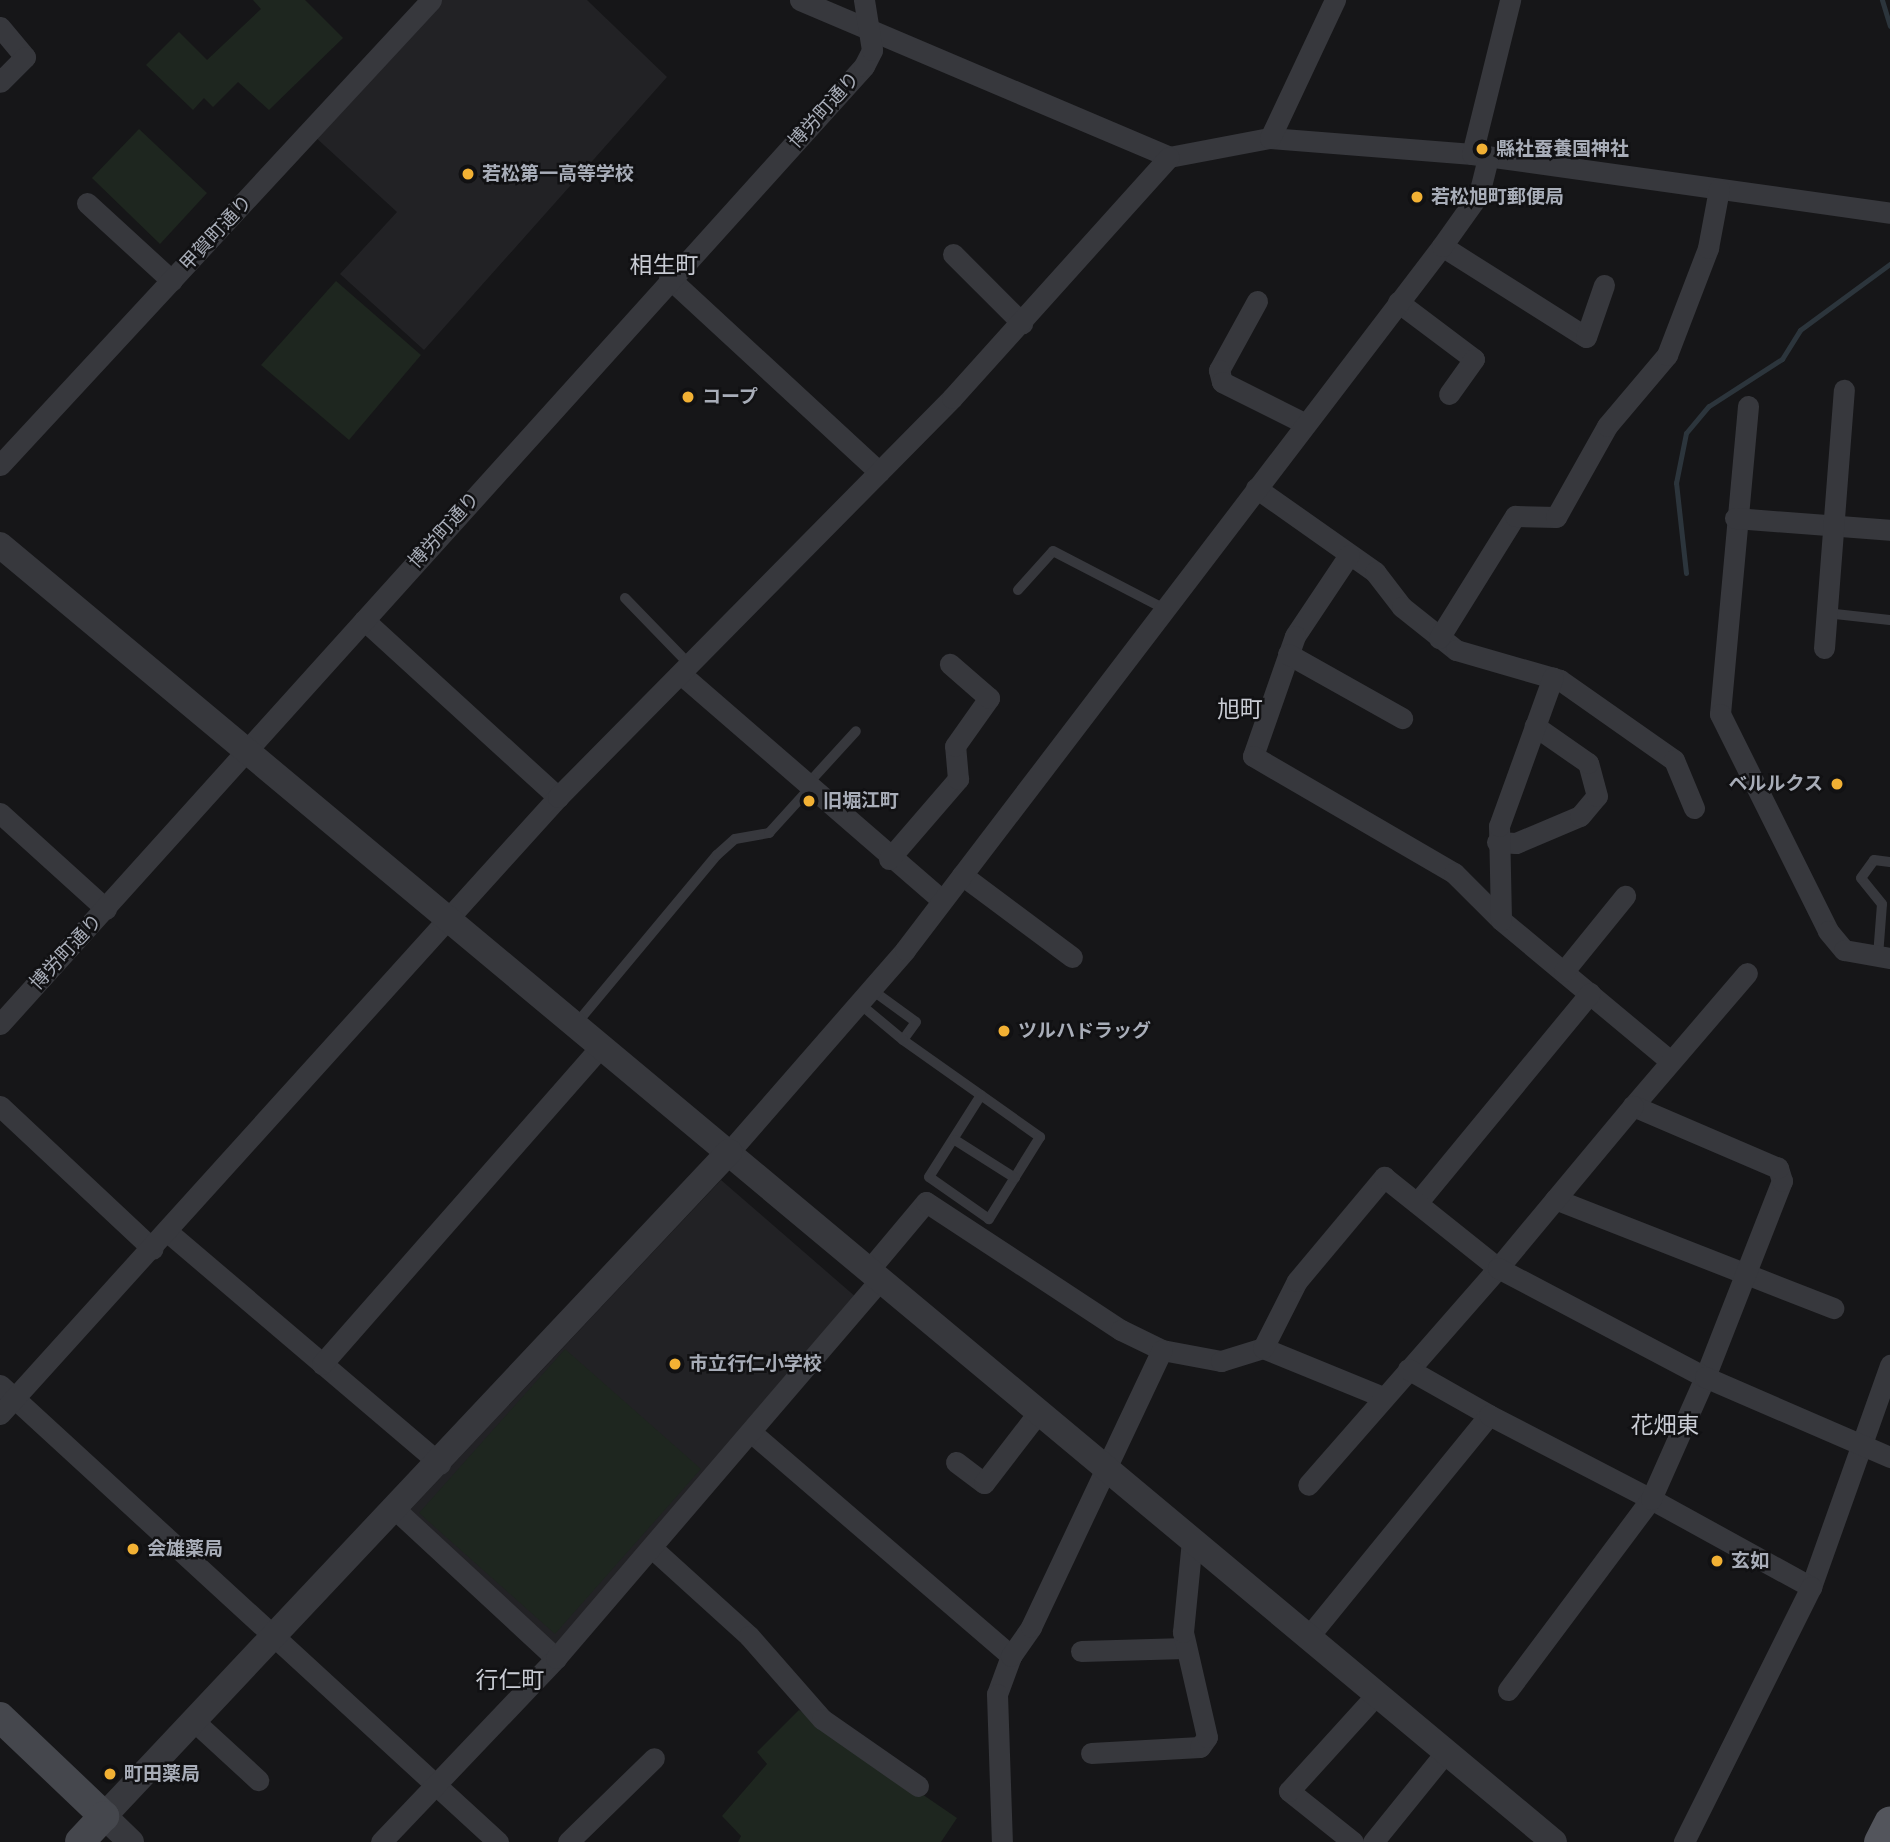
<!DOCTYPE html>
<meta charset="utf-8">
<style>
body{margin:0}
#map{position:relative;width:1890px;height:1842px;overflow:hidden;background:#161618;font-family:"IBM Plex Sans","Noto Sans JP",sans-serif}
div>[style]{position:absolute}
.built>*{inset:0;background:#222225}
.green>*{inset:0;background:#1e261f}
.stream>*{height:5px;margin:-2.5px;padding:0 2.5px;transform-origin:2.5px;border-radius:2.5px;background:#2c353c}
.service>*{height:10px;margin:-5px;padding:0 5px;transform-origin:5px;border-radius:5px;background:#37383d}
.minor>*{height:21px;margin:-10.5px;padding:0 10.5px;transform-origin:10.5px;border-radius:10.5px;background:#37383d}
.tertiary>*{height:26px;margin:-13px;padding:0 13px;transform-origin:13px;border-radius:13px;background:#37383d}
.secondary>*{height:30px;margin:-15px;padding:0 15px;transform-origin:15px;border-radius:15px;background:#45474d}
.primary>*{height:33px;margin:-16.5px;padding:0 16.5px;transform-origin:16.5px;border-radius:16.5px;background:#53555c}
.dots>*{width:19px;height:19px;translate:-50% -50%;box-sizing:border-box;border:4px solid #111113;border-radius:50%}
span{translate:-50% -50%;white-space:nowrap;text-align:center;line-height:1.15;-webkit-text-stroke:5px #111113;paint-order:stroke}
.street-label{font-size:19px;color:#a8adb8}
.poi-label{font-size:19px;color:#a8adb8;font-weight:700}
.left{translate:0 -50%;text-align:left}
.right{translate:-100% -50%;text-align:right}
.quarter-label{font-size:23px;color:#c9ccd4}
</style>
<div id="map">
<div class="built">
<i style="clip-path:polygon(435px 0,587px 0,667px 77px,424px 350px,340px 274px,397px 212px,313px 135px)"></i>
<i style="clip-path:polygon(721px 1180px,857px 1298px,555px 1651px,408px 1512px)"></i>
</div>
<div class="green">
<i style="clip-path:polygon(253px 0,305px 0,343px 38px,269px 110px,238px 82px,213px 107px,204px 98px,193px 110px,146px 65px,179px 32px,207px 60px,261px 9px)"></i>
<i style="clip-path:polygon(139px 129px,207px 193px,160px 244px,92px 178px)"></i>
<i style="clip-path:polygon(336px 281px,421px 355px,349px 440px,261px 365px)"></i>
<i style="clip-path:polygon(565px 1349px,701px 1469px,555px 1634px,419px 1513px)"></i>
<i style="clip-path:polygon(799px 1710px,957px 1818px,941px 1842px,738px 1842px,741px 1836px,722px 1816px,767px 1764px,757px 1752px)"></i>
</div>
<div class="stream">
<i style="left:1882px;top:0;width:27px;rotate:73deg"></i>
<i style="left:1686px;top:573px;width:91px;rotate:-96.3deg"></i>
<i style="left:1676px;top:483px;width:51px;rotate:-78.7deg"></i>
<i style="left:1686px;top:433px;width:35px;rotate:-50deg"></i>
<i style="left:1709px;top:406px;width:87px;rotate:-32.8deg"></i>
<i style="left:1782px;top:359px;width:34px;rotate:-58deg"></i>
<i style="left:1800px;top:330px;width:112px;rotate:-36.3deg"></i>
</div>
<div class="service">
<i style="left:1018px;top:590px;width:52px;rotate:-48.1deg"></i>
<i style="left:1053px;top:551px;width:124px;rotate:27.4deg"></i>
<i style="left:625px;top:598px;width:95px;rotate:45.9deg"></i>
<i style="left:1826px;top:613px;width:64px;rotate:6.2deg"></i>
<i style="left:806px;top:786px;width:74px;rotate:-47.7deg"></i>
<i style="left:1882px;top:904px;width:33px;rotate:-129deg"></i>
<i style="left:1861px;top:878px;width:22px;rotate:-54deg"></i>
<i style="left:1874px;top:860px;width:16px;rotate:7deg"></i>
<i style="left:1878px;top:956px;width:52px;rotate:-85.6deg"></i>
<i style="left:872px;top:990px;width:54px;rotate:36deg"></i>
<i style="left:916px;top:1022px;width:22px;rotate:126deg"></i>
<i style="left:903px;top:1040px;width:168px;rotate:35.3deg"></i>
<i style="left:1040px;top:1137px;width:97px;rotate:121.9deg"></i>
<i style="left:989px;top:1219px;width:73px;rotate:-145deg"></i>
<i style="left:929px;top:1177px;width:97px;rotate:-57.6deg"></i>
<i style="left:860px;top:1004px;width:56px;rotate:39.9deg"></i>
<i style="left:576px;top:1024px;width:220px;rotate:-50.2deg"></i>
<i style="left:717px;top:855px;width:24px;rotate:-42deg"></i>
<i style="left:735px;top:839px;width:35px;rotate:-10deg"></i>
<i style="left:769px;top:833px;width:58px;rotate:-47.8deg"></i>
<i style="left:955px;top:1140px;width:71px;rotate:32.3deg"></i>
</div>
<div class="minor">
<i style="left:800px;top:0;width:401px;rotate:23deg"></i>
<i style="left:1169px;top:157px;width:103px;rotate:-10.7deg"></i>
<i style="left:1270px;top:138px;width:203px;rotate:4.5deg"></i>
<i style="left:1472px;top:154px;width:422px;rotate:8deg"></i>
<i style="left:0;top:27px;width:39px;rotate:50deg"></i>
<i style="left:25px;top:57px;width:35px;rotate:135deg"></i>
<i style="left:1270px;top:138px;width:153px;rotate:-64.8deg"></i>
<i style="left:1472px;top:154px;width:159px;rotate:-76.1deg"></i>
<i style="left:87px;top:203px;width:115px;rotate:42.5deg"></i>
<i style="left:1442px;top:246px;width:170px;rotate:32.3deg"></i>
<i style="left:1586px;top:337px;width:55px;rotate:-70.9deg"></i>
<i style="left:953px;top:254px;width:98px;rotate:45deg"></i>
<i style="left:669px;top:278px;width:286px;rotate:42.7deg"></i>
<i style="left:1257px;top:301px;width:79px;rotate:118.8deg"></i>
<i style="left:1219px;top:370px;width:12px;rotate:76deg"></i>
<i style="left:1222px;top:382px;width:89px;rotate:26.6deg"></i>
<i style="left:1398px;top:302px;width:95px;rotate:36.9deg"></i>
<i style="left:1474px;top:359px;width:43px;rotate:125.5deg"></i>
<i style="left:1748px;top:406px;width:309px;rotate:95.2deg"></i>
<i style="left:1720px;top:714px;width:242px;rotate:63.5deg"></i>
<i style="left:1828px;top:931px;width:25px;rotate:50deg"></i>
<i style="left:1844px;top:950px;width:47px;rotate:9.9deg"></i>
<i style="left:0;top:465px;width:634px;rotate:-47.17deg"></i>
<i style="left:1256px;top:488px;width:146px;rotate:35.2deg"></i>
<i style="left:1375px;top:572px;width:44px;rotate:52.4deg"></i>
<i style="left:1402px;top:607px;width:69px;rotate:38.5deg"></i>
<i style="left:1456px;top:650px;width:108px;rotate:16.1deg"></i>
<i style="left:1560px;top:680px;width:139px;rotate:35.1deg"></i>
<i style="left:1674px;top:760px;width:52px;rotate:67.4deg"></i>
<i style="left:1735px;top:518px;width:155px;rotate:4.4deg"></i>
<i style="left:1349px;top:555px;width:97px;rotate:123.7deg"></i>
<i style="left:1295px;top:636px;width:127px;rotate:109.3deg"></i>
<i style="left:1253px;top:756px;width:233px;rotate:30.2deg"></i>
<i style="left:1454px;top:873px;width:66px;rotate:45deg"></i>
<i style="left:1501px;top:920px;width:219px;rotate:39.8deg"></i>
<i style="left:364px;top:620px;width:263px;rotate:42.4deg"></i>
<i style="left:1439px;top:638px;width:144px;rotate:-58.1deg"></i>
<i style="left:1515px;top:516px;width:41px;rotate:1.4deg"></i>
<i style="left:1556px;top:517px;width:104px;rotate:-60.7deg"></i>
<i style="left:1607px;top:426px;width:93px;rotate:-49.8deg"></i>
<i style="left:1667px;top:355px;width:115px;rotate:-69deg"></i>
<i style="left:1708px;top:248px;width:60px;rotate:-79.4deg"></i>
<i style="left:1824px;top:648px;width:259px;rotate:-85.6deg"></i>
<i style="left:1288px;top:654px;width:131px;rotate:29.3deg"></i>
<i style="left:682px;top:675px;width:344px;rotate:40.9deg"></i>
<i style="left:0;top:813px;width:143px;rotate:42.2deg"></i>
<i style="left:1497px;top:842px;width:19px;rotate:3deg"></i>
<i style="left:1516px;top:843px;width:69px;rotate:-22.9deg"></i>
<i style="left:1580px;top:816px;width:26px;rotate:-50deg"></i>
<i style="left:1597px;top:796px;width:34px;rotate:-105deg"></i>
<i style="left:1588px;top:763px;width:65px;rotate:-145.1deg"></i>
<i style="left:889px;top:859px;width:106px;rotate:-49.2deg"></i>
<i style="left:958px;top:779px;width:33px;rotate:-95deg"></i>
<i style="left:955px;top:746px;width:59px;rotate:-54.7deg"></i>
<i style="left:989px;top:698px;width:52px;rotate:-138.9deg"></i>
<i style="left:962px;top:875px;width:137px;rotate:36.7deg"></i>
<i style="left:1501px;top:920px;width:94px;rotate:-91.2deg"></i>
<i style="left:1499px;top:826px;width:158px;rotate:-70.1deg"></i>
<i style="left:1564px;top:971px;width:97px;rotate:-50.9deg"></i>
<i style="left:0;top:1024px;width:1290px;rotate:-47.95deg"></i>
<i style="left:864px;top:66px;width:18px;rotate:-63deg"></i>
<i style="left:872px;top:50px;width:51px;rotate:-99.1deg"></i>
<i style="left:0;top:1106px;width:209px;rotate:43.1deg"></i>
<i style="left:1633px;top:1106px;width:175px;rotate:-49.4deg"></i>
<i style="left:729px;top:1152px;width:268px;rotate:-48.9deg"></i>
<i style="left:905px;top:950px;width:885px;rotate:-52.66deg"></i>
<i style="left:1442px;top:246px;width:64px;rotate:-54.6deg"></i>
<i style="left:1479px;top:194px;width:38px;rotate:-76deg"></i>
<i style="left:1555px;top:1199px;width:299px;rotate:21.4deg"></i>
<i style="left:1417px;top:1203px;width:272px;rotate:-50.5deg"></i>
<i style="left:169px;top:1233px;width:356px;rotate:40.4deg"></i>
<i style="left:868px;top:1271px;width:90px;rotate:-50deg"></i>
<i style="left:926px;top:1202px;width:233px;rotate:33.3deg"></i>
<i style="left:1121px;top:1330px;width:46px;rotate:26deg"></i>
<i style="left:1162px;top:1350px;width:60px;rotate:10.6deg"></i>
<i style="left:1221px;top:1361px;width:44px;rotate:-17.2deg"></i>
<i style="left:1263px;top:1348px;width:130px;rotate:22.2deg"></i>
<i style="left:1263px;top:1348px;width:75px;rotate:-63.1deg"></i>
<i style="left:1297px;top:1281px;width:136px;rotate:-50.1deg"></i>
<i style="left:1384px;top:1177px;width:146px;rotate:38.6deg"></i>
<i style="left:1498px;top:1268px;width:288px;rotate:131.2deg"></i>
<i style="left:322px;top:1364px;width:423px;rotate:-48.7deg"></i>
<i style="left:1408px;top:1369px;width:93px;rotate:29.6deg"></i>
<i style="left:0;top:1385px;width:676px;rotate:42.54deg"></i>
<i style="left:0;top:1414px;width:832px;rotate:-47.87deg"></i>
<i style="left:558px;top:797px;width:561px;rotate:-45.36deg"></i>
<i style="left:952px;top:398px;width:324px;rotate:-48deg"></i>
<i style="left:752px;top:1433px;width:342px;rotate:40.7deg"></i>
<i style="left:1011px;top:1656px;width:40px;rotate:110.2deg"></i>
<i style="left:997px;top:1694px;width:148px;rotate:88.1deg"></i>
<i style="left:956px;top:1462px;width:35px;rotate:37deg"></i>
<i style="left:984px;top:1483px;width:88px;rotate:-52.4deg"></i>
<i style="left:397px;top:1511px;width:217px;rotate:42.8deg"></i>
<i style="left:652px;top:1548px;width:131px;rotate:42.2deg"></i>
<i style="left:749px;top:1636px;width:111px;rotate:48.7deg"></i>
<i style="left:822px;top:1719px;width:117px;rotate:34.9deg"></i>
<i style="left:1811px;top:1587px;width:236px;rotate:-70.4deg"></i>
<i style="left:1309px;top:1636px;width:285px;rotate:-50.8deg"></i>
<i style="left:1489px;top:1415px;width:182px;rotate:27.4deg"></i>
<i style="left:1651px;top:1499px;width:183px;rotate:28.8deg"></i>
<i style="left:1811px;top:1587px;width:285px;rotate:116.5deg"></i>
<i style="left:1081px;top:1651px;width:104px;rotate:-1.7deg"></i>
<i style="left:1011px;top:1656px;width:35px;rotate:-55deg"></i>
<i style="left:1031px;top:1627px;width:306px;rotate:-64.7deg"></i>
<i style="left:1508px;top:1690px;width:239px;rotate:-53.2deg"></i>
<i style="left:1651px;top:1499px;width:133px;rotate:-66.1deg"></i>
<i style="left:1705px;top:1377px;width:211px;rotate:-68.6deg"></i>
<i style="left:1782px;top:1181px;width:14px;rotate:-107deg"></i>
<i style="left:1778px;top:1168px;width:158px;rotate:-156.8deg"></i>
<i style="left:1633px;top:1106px;width:211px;rotate:129.8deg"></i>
<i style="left:1498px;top:1268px;width:234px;rotate:27.8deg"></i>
<i style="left:1705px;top:1377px;width:202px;rotate:23.4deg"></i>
<i style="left:195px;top:1722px;width:86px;rotate:42.6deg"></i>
<i style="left:1091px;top:1753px;width:109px;rotate:-3.2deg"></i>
<i style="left:1200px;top:1747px;width:12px;rotate:-55deg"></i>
<i style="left:1207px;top:1737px;width:108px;rotate:-102.9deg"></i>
<i style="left:1183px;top:1632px;width:92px;rotate:-84.4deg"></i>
<i style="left:381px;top:1842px;width:254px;rotate:-46.4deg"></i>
<i style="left:556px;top:1658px;width:498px;rotate:-49.4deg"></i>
<i style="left:568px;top:1842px;width:120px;rotate:-44.3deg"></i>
<i style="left:1353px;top:1842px;width:82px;rotate:-141.4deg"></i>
<i style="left:1289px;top:1791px;width:132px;rotate:-47.8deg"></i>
<i style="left:1373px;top:1842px;width:116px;rotate:-51deg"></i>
</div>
<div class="tertiary">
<i style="left:0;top:545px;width:2024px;rotate:39.85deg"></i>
<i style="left:131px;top:1842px;width:37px;rotate:-136deg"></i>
<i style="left:104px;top:1816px;width:912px;rotate:-46.73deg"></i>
</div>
<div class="secondary">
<i style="left:0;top:1717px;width:144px;rotate:43.6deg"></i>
<i style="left:104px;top:1816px;width:35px;rotate:133deg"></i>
</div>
<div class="primary">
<i style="left:1880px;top:1842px;width:22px;rotate:-63deg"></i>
</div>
<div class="dots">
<i style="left:1482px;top:149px;background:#f2b134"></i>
<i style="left:468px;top:174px;background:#f2b134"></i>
<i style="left:1417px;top:197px;background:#f2b134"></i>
<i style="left:688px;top:397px;background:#f2b134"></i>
<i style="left:1837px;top:784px;background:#f2b134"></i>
<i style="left:809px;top:801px;background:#f2b134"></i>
<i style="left:1004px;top:1031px;background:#f2b134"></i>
<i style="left:675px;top:1364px;background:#f2b134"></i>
<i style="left:133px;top:1549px;background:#f2b134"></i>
<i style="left:1717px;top:1561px;background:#f2b134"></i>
<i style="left:110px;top:1774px;background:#f2b134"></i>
</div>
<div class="street-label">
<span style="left:824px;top:110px;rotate:-48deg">博労町通り</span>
<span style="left:216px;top:233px;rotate:-47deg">甲賀町通り</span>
<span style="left:444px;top:530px;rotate:-48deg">博労町通り</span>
<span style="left:66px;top:952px;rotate:-47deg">博労町通り</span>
</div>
<div class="poi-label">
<span class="left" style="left:1496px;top:149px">縣社蚕養国神社</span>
<span class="left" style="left:482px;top:174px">若松第一高等学校</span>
<span class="left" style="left:1431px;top:197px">若松旭町郵便局</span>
<span class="left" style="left:702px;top:397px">コープ</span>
<span class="right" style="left:1823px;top:784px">ベルルクス</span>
<span class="left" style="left:823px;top:801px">旧堀江町</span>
<span class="left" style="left:1018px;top:1031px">ツルハドラッグ</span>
<span class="left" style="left:689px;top:1364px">市立行仁小学校</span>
<span class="left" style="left:147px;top:1549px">会雄薬局</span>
<span class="left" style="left:1731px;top:1561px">玄如</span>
<span class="left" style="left:124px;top:1774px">町田薬局</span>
</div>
<div class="quarter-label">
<span style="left:664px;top:264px">相生町</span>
<span style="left:1240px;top:708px">旭町</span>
<span style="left:1665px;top:1424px">花畑東</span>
<span style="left:510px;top:1679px">行仁町</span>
</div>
</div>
